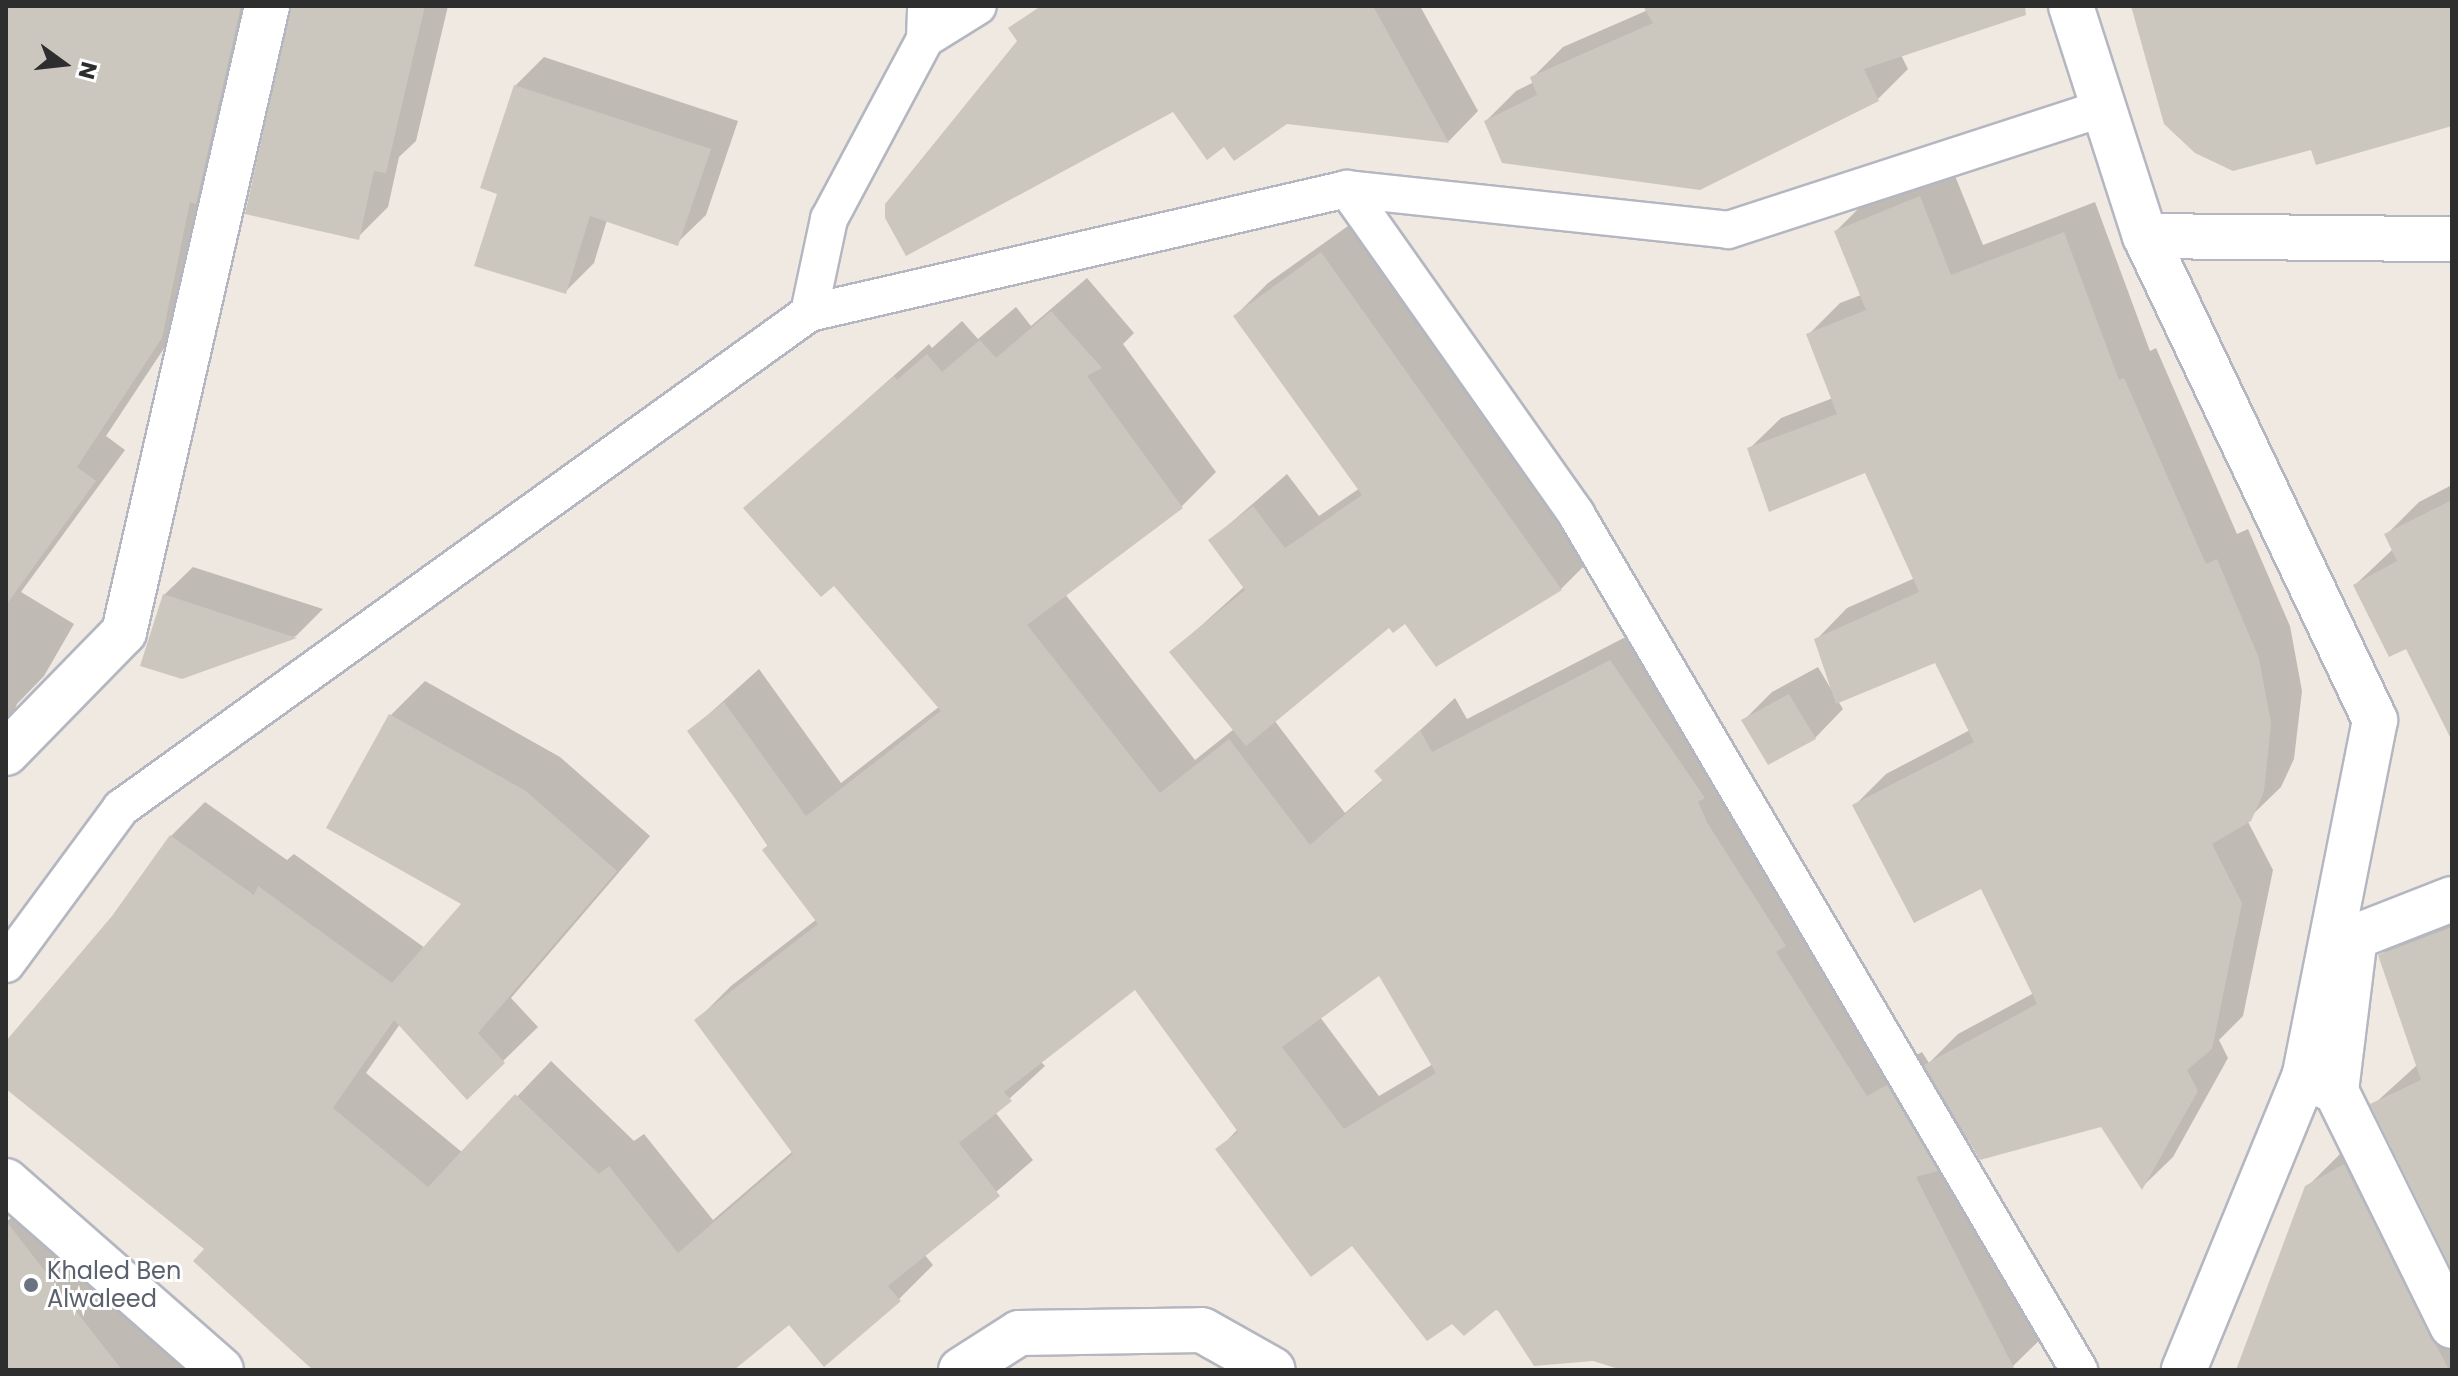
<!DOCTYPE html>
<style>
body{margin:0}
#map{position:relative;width:2458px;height:1376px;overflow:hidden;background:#efe9e1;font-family:Poppins,sans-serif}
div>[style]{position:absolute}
.shadow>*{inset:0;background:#0003}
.building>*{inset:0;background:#cbc7bf}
.roads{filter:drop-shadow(2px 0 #b4b7c1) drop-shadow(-2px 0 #b4b7c1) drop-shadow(0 2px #b4b7c1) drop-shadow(0 -2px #b4b7c1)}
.service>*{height:36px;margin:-18px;padding:0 18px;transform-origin:18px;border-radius:18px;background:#fff}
.minor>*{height:44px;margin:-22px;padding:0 22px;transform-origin:22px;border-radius:22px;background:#fff}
.dots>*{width:22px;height:22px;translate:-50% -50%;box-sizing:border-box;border:4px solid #fff;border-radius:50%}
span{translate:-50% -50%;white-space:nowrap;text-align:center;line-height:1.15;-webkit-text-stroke:6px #fff;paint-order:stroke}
.worship-label{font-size:24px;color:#5b616d}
.left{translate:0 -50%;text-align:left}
.frame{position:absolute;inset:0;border:8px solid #2e2e2e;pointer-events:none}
.north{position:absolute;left:24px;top:24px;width:80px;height:80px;-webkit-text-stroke:6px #fff;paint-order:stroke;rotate:105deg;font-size:22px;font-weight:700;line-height:32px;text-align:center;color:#2e2e2e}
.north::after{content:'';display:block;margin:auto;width:28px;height:36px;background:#2e2e2e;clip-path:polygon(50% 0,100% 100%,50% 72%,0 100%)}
</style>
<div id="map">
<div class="shadow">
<i style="clip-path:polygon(6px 6px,267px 6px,192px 306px,106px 436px,125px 450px,21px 592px,74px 624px,44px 676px,17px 704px,6px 733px)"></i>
<i style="clip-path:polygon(293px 6px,448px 6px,416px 141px,399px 157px,388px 207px,358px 237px)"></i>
<i style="clip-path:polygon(1048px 6px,1420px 6px,1478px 111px,1449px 141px,1287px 122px,1225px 144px)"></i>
<i style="clip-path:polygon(1646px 6px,2016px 6px,1901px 55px,1908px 69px,1878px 99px,1486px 121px,1516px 91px,1534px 82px,1532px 78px,1563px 47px,1648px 10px)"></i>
<i style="clip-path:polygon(544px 57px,738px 121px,706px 215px,677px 243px,607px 220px,594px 263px,565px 292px,500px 193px,515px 86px)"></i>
<i style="clip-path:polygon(evenodd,1951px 166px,1983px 245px,2095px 202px,2150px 351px,2156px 348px,2237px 534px,2248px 529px,2290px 626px,2302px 691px,2294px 759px,2281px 787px,2247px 820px,2273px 870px,2243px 1016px,2219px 1040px,2228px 1058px,2173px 1157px,2142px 1187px,2101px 1125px,1969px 1138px,1955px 1152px,2048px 1332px,2013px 1366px,1628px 1370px,1352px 1244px,1218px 1150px,1238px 1129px,1135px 987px,1040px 1061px,1045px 1066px,995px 1112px,1033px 1160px,924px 1254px,933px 1265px,899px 1299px,789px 1323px,730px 1370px,316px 1370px,207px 1249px,6px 1086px,6px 1044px,113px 917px,171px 836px,205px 802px,287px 860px,294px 854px,425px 948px,464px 903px,391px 715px,425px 681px,560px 757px,650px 836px,511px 998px,538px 1027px,503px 1061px,400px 1024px,366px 1073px,463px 1153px,551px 1061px,634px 1141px,644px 1134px,713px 1220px,793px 1151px,697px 1020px,731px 986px,817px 919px,690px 731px,759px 669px,841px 783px,940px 706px,834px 583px,746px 508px,929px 344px,932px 348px,962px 321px,978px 339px,1016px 307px,1031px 326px,1087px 278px,1134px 333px,1123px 344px,1216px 472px,1182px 506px,1065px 594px,1195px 760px,1234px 729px,1172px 652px,1245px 586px,1211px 540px,1287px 474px,1319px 516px,1360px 488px,1235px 316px,1268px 283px,1355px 221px,1594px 556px,1561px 589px,1390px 625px,1274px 720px,1345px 813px,1384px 779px,1376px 771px,1455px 698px,1467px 719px,1645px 627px,1902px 1063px,1922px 1052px,1929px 1063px,1958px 1034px,2034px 993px,1982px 886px,1855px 805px,1886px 774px,1970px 730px,1936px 660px,1838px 701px,1843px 709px,1815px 738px,1744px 720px,1772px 692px,1818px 667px,1831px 689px,1816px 640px,1847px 608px,1915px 578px,1866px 470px,1749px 449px,1781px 418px,1833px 398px,1808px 335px,1840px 303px,1861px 295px,1836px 231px,1867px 200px,1951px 166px,1379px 973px,1433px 1064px,1379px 1096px,1320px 1017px,1379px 973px)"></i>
<i style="clip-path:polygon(2452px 485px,2452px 668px,2407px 647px,2355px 585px,2393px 549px,2386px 535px,2419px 502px)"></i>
<i style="clip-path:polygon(193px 567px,323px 609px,296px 636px,182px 677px,164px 595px)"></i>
<i style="clip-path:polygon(2452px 907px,2452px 1265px,2373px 1105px,2417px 1065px,2380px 956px,2415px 921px)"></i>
<i style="clip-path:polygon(2342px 1152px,2452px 1278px,2452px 1370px,2239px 1370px,2307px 1187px)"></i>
<i style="clip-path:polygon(48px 1189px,169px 1343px,221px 1370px,6px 1370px,6px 1222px)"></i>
</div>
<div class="building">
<i style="clip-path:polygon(6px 6px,241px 6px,196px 204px,190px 202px,162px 338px,77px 467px,96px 481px,6px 605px)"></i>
<i style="clip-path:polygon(291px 6px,425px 6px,386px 173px,374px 171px,359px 240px,245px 214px)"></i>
<i style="clip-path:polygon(1041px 6px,1373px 6px,1449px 143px,1287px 124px,1234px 161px,1224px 147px,1207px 160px,1173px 112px,906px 256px,885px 218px,885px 204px,1017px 41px,1008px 28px)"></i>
<i style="clip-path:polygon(1643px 6px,2025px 6px,2026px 15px,1864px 69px,1879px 101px,1700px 190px,1502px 163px,1484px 121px,1537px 95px,1530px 77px,1653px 23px)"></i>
<i style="clip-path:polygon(2131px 6px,2452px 6px,2452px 126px,2316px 165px,2311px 150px,2233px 171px,2195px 153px,2164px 124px)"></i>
<i style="clip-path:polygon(514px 85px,711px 149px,678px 246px,590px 216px,566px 294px,474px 266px,497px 194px,480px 188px)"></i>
<i style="clip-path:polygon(1920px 196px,1951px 275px,2064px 232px,2119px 380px,2124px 378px,2206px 564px,2217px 559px,2259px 658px,2271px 723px,2264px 792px,2251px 821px,2212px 844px,2242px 903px,2212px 1049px,2187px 1070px,2198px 1091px,2142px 1190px,2101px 1127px,1980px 1160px,1924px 1065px,2037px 1004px,1981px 889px,1914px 923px,1852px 805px,1974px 742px,1935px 663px,1836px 704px,1814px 639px,1919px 592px,1865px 473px,1769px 512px,1747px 448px,1837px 414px,1806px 334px,1866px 310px,1834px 231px)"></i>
<i style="clip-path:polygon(1321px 252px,1562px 590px,1436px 667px,1405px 624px,1393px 633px,1389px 628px,1246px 746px,1169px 652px,1245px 590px,1208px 540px,1253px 506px,1285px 548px,1362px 495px,1233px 316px)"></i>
<i style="clip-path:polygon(evenodd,1051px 311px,1102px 368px,1087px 376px,1183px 508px,1027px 625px,1160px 793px,1229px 739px,1310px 845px,1383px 781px,1374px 771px,1420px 730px,1432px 752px,1610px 660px,1705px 798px,1698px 802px,1708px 824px,1786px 946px,1776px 952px,1867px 1096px,1887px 1085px,1938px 1171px,1916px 1177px,2015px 1370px,1622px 1370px,1593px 1361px,1534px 1366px,1497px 1309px,1464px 1336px,1452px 1324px,1427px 1341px,1352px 1246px,1311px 1277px,1215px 1149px,1238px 1132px,1135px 990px,1004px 1092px,1012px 1101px,959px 1143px,1000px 1196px,888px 1286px,901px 1301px,824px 1367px,789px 1325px,734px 1370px,313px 1370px,193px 1261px,204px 1249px,6px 1089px,6px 1041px,112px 916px,170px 835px,254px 895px,258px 886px,392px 983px,461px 904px,326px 828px,389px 714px,526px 791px,617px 871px,478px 1033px,505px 1063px,467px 1100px,394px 1020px,333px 1108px,428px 1187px,515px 1094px,599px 1174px,609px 1166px,678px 1253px,793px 1154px,694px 1020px,818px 924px,762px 850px,768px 845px,687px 731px,724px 702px,806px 816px,941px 711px,834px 586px,821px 597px,743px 508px,894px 376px,897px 380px,927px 354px,942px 372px,980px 340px,996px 358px,1051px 311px,1379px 976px,1436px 1073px,1344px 1129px,1282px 1047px,1379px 976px)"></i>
<i style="clip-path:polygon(2452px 500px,2452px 741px,2406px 649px,2389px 657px,2353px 585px,2397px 561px,2384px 534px)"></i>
<i style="clip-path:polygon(163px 594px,297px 638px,182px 679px,140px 666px)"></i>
<i style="clip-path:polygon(1789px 694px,1816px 739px,1768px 765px,1741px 720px)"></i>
<i style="clip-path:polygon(2452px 927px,2452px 1270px,2370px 1104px,2421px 1080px,2378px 955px)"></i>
<i style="clip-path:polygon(2344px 1164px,2449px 1370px,2236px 1370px,2305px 1186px)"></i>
<i style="clip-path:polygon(6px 1221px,122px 1370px,6px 1370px)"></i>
</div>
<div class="roads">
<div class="service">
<i style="left:925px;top:39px;width:62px;rotate:-31.9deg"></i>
<i style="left:1347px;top:189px;width:398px;rotate:54.8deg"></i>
<i style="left:1576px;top:514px;width:993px;rotate:59.56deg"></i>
<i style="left:809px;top:313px;width:96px;rotate:-78deg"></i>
<i style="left:829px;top:219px;width:204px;rotate:-61.9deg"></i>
<i style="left:925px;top:39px;width:33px;rotate:-88deg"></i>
<i style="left:6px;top:964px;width:194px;rotate:-53.6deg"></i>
<i style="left:121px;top:808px;width:848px;rotate:-35.73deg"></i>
<i style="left:809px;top:313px;width:552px;rotate:-12.98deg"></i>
<i style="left:1347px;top:189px;width:383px;rotate:6.1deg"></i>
<i style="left:1728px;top:230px;width:395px;rotate:-18deg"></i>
</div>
<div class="minor">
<i style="left:2071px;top:6px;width:242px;rotate:72.2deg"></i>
<i style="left:2145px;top:236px;width:536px;rotate:64.58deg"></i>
<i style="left:2375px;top:720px;width:364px;rotate:101.2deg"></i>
<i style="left:2304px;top:1077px;width:317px;rotate:112.3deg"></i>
<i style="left:2145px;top:236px;width:307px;rotate:0.6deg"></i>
<i style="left:6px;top:753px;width:169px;rotate:-45.7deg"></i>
<i style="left:124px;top:632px;width:642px;rotate:-77.13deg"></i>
<i style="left:2304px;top:1077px;width:35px;rotate:24deg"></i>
<i style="left:2336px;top:1091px;width:262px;rotate:63.7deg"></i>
<i style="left:2336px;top:1091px;width:155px;rotate:-83deg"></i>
<i style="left:2355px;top:937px;width:104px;rotate:-21.4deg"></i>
<i style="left:6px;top:1181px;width:286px;rotate:41.3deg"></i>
<i style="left:961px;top:1370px;width:69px;rotate:-32.5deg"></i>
<i style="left:1019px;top:1333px;width:183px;rotate:-0.9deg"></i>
<i style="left:1202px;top:1330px;width:81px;rotate:29.4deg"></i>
</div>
</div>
<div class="dots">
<i style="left:31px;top:1285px;background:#6b7280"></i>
</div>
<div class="worship-label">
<span class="left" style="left:47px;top:1285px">Khaled Ben<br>Alwaleed</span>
</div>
<div class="frame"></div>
<div class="north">N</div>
</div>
